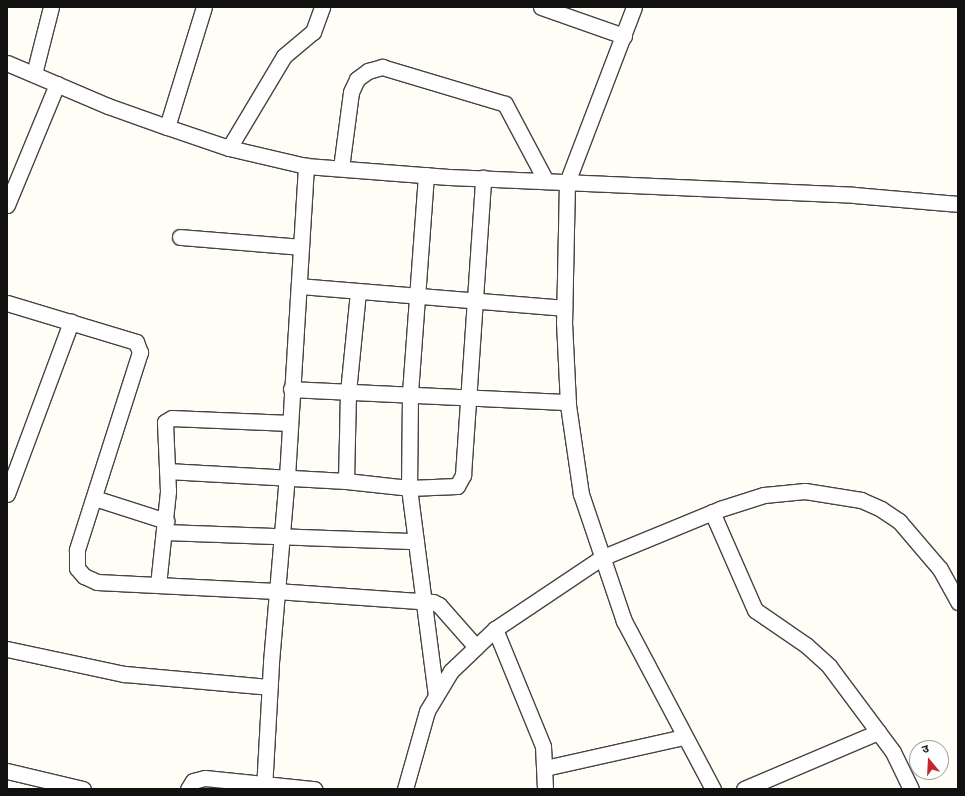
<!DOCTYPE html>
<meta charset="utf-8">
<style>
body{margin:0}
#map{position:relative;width:965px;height:796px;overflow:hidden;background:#fffdf5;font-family:"Source Serif 4","Noto Sans Devanagari",serif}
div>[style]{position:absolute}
.roads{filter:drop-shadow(1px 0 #444) drop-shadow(-1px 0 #444) drop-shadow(0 1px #444) drop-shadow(0 -1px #444)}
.minor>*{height:15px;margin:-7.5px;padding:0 7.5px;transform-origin:7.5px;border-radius:7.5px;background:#fff}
span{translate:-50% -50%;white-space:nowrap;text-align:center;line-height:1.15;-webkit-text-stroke:4px #fff;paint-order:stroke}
.frame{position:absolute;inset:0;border:8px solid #111;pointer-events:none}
.north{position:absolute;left:909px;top:740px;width:40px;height:40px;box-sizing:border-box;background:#fff;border:1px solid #a0a0a0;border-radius:50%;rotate:342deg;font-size:11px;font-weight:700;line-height:16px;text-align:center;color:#111}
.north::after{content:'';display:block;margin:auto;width:14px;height:18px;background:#c4262e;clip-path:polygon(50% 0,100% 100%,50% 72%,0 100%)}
</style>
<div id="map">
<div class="roads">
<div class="minor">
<i style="left:541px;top:7px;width:88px;rotate:19.3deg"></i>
<i style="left:634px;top:7px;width:187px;rotate:110.9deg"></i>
<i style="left:567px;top:182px;width:140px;rotate:91.2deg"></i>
<i style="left:564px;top:322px;width:83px;rotate:87.2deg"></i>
<i style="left:568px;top:405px;width:90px;rotate:81.7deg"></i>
<i style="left:581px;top:494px;width:134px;rotate:71.3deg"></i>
<i style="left:624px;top:621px;width:190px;rotate:62.1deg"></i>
<i style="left:7px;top:63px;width:110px;rotate:23.1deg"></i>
<i style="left:108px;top:106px;width:63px;rotate:19.6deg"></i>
<i style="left:167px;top:127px;width:65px;rotate:18.7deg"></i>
<i style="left:229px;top:148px;width:79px;rotate:13.2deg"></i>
<i style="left:306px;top:166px;width:143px;rotate:4.4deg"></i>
<i style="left:449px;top:177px;width:405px;rotate:2.5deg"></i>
<i style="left:854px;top:195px;width:104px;rotate:4.9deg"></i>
<i style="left:34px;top:74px;width:69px;rotate:-75.8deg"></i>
<i style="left:167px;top:127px;width:126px;rotate:-72.9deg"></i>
<i style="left:229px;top:148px;width:107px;rotate:-59.1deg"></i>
<i style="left:284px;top:56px;width:38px;rotate:-40deg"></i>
<i style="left:313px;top:32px;width:27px;rotate:-70deg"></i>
<i style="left:341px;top:168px;width:77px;rotate:-82.5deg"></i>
<i style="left:351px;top:92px;width:14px;rotate:-65deg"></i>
<i style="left:357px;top:79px;width:14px;rotate:-36deg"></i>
<i style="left:368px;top:71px;width:15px;rotate:-16deg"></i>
<i style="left:382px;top:67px;width:128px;rotate:16.7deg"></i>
<i style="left:505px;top:104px;width:87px;rotate:62deg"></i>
<i style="left:426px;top:175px;width:221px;rotate:94.2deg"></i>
<i style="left:410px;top:395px;width:93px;rotate:90.6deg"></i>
<i style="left:409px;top:488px;width:209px;rotate:82.6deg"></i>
<i style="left:7px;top:205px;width:131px;rotate:-67.5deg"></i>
<i style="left:180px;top:237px;width:121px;rotate:4.7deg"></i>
<i style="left:299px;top:286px;width:266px;rotate:4.7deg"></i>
<i style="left:7px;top:303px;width:135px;rotate:16.8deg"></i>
<i style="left:136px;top:342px;width:11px;rotate:68deg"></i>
<i style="left:140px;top:352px;width:208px;rotate:107.7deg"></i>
<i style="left:77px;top:550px;width:18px;rotate:90deg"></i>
<i style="left:77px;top:568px;width:11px;rotate:49deg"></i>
<i style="left:84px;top:576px;width:14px;rotate:25deg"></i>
<i style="left:97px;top:582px;width:179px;rotate:2.9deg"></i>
<i style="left:276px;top:591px;width:157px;rotate:4deg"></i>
<i style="left:433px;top:602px;width:7px;rotate:27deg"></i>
<i style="left:439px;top:605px;width:56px;rotate:48.6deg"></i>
<i style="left:291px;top:389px;width:277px;rotate:2.7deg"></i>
<i style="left:167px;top:471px;width:179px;rotate:3.2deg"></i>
<i style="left:346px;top:481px;width:63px;rotate:6.3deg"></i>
<i style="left:409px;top:488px;width:48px;rotate:-2.4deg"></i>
<i style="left:457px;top:486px;width:13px;rotate:-61deg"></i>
<i style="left:463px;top:475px;width:298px;rotate:-86.1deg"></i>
<i style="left:346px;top:481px;width:89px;rotate:-88.7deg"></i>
<i style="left:348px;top:392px;width:101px;rotate:-84.3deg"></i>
<i style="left:7px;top:494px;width:184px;rotate:-69.6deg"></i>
<i style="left:94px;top:498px;width:76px;rotate:17.7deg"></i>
<i style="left:712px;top:512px;width:107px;rotate:66.3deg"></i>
<i style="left:755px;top:610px;width:62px;rotate:34.5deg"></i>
<i style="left:806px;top:645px;width:31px;rotate:42deg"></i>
<i style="left:829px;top:666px;width:107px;rotate:53.3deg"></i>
<i style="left:893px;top:752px;width:41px;rotate:64.1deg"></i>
<i style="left:165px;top:532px;width:251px;rotate:2.1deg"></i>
<i style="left:158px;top:585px;width:95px;rotate:-83.9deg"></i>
<i style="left:168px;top:491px;width:69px;rotate:-92.5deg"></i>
<i style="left:165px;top:422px;width:8px;rotate:-30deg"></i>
<i style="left:172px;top:418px;width:117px;rotate:2.4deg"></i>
<i style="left:495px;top:629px;width:126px;rotate:67.7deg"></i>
<i style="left:543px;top:746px;width:43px;rotate:87.3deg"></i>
<i style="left:7px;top:649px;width:120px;rotate:12.1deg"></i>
<i style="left:124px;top:674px;width:146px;rotate:5.1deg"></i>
<i style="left:545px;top:768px;width:142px;rotate:-12.6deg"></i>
<i style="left:7px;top:771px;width:78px;rotate:13.3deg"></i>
<i style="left:188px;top:789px;width:9px;rotate:-58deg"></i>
<i style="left:193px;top:781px;width:12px;rotate:-14deg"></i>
<i style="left:205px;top:778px;width:110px;rotate:5.8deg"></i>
<i style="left:264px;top:789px;width:127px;rotate:-86.8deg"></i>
<i style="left:271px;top:662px;width:186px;rotate:-85.1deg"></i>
<i style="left:287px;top:477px;width:312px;rotate:-86.5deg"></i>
<i style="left:405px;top:789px;width:81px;rotate:-74.2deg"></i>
<i style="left:427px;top:711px;width:47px;rotate:-59deg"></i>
<i style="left:451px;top:671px;width:61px;rotate:-43.7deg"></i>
<i style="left:495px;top:629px;width:128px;rotate:-33.8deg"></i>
<i style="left:601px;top:558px;width:129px;rotate:-22.4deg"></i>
<i style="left:720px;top:509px;width:46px;rotate:-17.7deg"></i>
<i style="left:764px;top:495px;width:41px;rotate:-5.6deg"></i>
<i style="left:805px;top:491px;width:57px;rotate:9.1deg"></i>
<i style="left:861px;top:500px;width:22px;rotate:24deg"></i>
<i style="left:881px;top:509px;width:22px;rotate:34deg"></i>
<i style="left:899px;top:521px;width:63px;rotate:49.5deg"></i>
<i style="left:940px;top:569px;width:38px;rotate:61deg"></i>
<i style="left:744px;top:789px;width:146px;rotate:-23deg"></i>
</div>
</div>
<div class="frame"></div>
<div class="north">उ</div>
</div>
